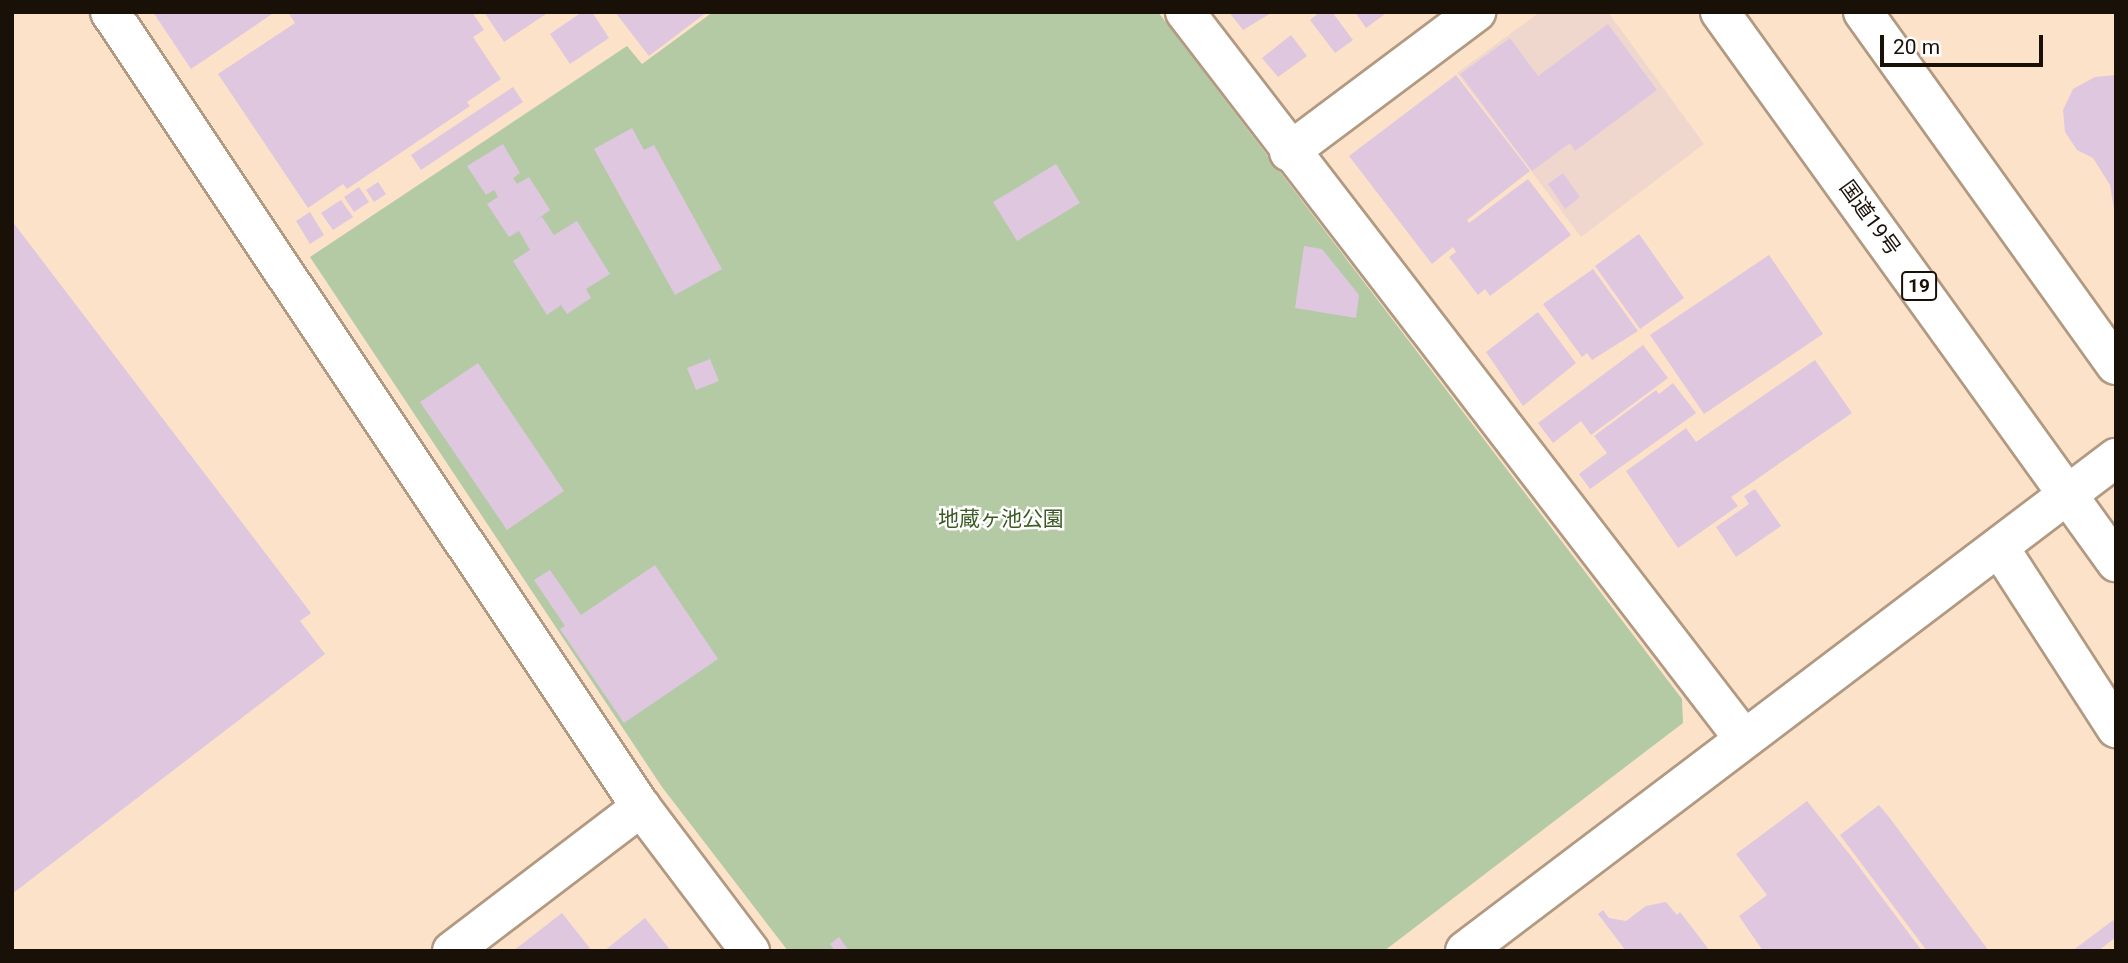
<!DOCTYPE html>
<meta charset="utf-8">
<style>
body{margin:0}
#map{position:relative;width:2128px;height:963px;overflow:hidden;background:#fce2c9;font-family:Roboto,"Noto Sans JP",sans-serif}
div>[style]{position:absolute}
.commercial>*{inset:0;background:#f0d7ce}
.green>*{inset:0;background:#b3caa5}
.building>*{inset:0;background:#dfc7e0}
.roads{filter:drop-shadow(2px 0 #b19982) drop-shadow(-2px 0 #b19982) drop-shadow(0 2px #b19982) drop-shadow(0 -2px #b19982)}
.street>*{height:38px;margin:-19px;padding:0 19px;transform-origin:19px;border-radius:19px;background:#fff}
.secondary>*{height:38px;margin:-19px;padding:0 19px;transform-origin:19px;border-radius:19px;background:#fff}
.highway>*{height:38px;margin:-19px;padding:0 19px;transform-origin:19px;border-radius:19px;background:#fff}
span{translate:-50% -50%;white-space:nowrap;text-align:center;line-height:1.15;-webkit-text-stroke:5px #fff;paint-order:stroke}
.shield-label span{padding:2px 5px;background:#fff;border:2px solid;border-radius:5px;-webkit-text-stroke-width:0}
.shield-label{font-size:19px;color:#191008;font-weight:700}
.street-label{font-size:21px;color:#191008}
.park-label{font-size:21px;color:#3c5b23}
.frame{position:absolute;inset:0;border:14px solid #191008;pointer-events:none}
.scale{position:absolute;left:1880px;top:35px;width:163px;height:32px;box-sizing:border-box;border:4px solid #191008;border-top:0;padding-left:9px;font-size:21px;line-height:24px;white-space:nowrap;color:#191008;-webkit-text-stroke:5px #fff;paint-order:stroke}
</style>
<div id="map">
<div class="commercial">
<i style="clip-path:polygon(1540px 12px,1608px 12px,1704px 144px,1581px 237px,1457px 73px)"></i>
</div>
<div class="green">
<i style="clip-path:polygon(713px 12px,1158px 12px,1682px 699px,1683px 723px,1384px 951px,788px 951px,662px 787px,310px 257px,627px 46px,642px 64px)"></i>
</div>
<div class="building">
<i style="clip-path:polygon(153px 12px,275px 12px,191px 69px)"></i>
<i style="clip-path:polygon(288px 12px,472px 12px,484px 30px,473px 37px,501px 79px,467px 102px,470px 106px,347px 189px,343px 184px,308px 208px,218px 74px,295px 23px)"></i>
<i style="clip-path:polygon(484px 12px,549px 12px,504px 42px)"></i>
<i style="clip-path:polygon(582px 12px,592px 12px,609px 38px,570px 64px,550px 34px)"></i>
<i style="clip-path:polygon(615px 12px,707px 12px,649px 56px)"></i>
<i style="clip-path:polygon(1229px 12px,1273px 12px,1243px 30px)"></i>
<i style="clip-path:polygon(1320px 12px,1332px 12px,1353px 40px,1335px 53px,1310px 20px)"></i>
<i style="clip-path:polygon(1355px 12px,1384px 12px,1385px 14px,1366px 28px)"></i>
<i style="clip-path:polygon(1608px 24px,1657px 90px,1575px 151px,1570px 143px,1532px 171px,1460px 74px,1510px 38px,1538px 76px)"></i>
<i style="clip-path:polygon(1291px 35px,1307px 56px,1278px 77px,1262px 58px)"></i>
<i style="clip-path:polygon(1456px 75px,1530px 171px,1467px 220px,1469px 223px,1528px 179px,1571px 235px,1490px 296px,1485px 289px,1478px 295px,1449px 257px,1456px 252px,1453px 247px,1432px 264px,1349px 156px)"></i>
<i style="clip-path:polygon(2116px 75px,2116px 209px,2114px 209px,2110px 185px,2093px 158px,2077px 150px,2065px 132px,2063px 110px,2073px 89px,2095px 77px)"></i>
<i style="clip-path:polygon(513px 87px,523px 102px,421px 170px,411px 155px)"></i>
<i style="clip-path:polygon(632px 128px,644px 150px,654px 145px,722px 269px,675px 295px,594px 149px)"></i>
<i style="clip-path:polygon(503px 144px,520px 173px,505px 184px,513px 178px,517px 184px,529px 177px,550px 210px,533px 223px,542px 217px,554px 235px,577px 221px,610px 274px,586px 289px,591px 298px,567px 314px,561px 305px,547px 315px,513px 261px,530px 250px,519px 231px,509px 237px,487px 204px,498px 197px,494px 190px,486px 195px,467px 166px)"></i>
<i style="clip-path:polygon(1056px 164px,1080px 203px,1017px 241px,993px 202px)"></i>
<i style="clip-path:polygon(1563px 173px,1580px 197px,1565px 209px,1548px 184px)"></i>
<i style="clip-path:polygon(378px 182px,386px 194px,374px 202px,366px 190px)"></i>
<i style="clip-path:polygon(359px 187px,369px 202px,354px 212px,344px 197px)"></i>
<i style="clip-path:polygon(341px 200px,353px 217px,333px 230px,321px 213px)"></i>
<i style="clip-path:polygon(310px 212px,324px 235px,310px 244px,296px 221px)"></i>
<i style="clip-path:polygon(12px 221px,311px 613px,300px 621px,325px 654px,12px 894px)"></i>
<i style="clip-path:polygon(1639px 234px,1684px 298px,1640px 329px,1595px 266px)"></i>
<i style="clip-path:polygon(1304px 246px,1322px 249px,1359px 295px,1356px 318px,1295px 308px)"></i>
<i style="clip-path:polygon(1769px 255px,1823px 334px,1704px 414px,1650px 335px)"></i>
<i style="clip-path:polygon(1593px 269px,1638px 331px,1592px 360px,1587px 353px,1582px 357px,1543px 304px)"></i>
<i style="clip-path:polygon(1538px 312px,1576px 363px,1523px 406px,1486px 352px)"></i>
<i style="clip-path:polygon(1643px 345px,1668px 378px,1591px 435px,1581px 421px,1553px 443px,1538px 423px)"></i>
<i style="clip-path:polygon(710px 359px,719px 381px,696px 390px,687px 368px)"></i>
<i style="clip-path:polygon(1815px 360px,1852px 413px,1731px 497px,1738px 506px,1678px 548px,1626px 471px,1686px 428px,1696px 442px)"></i>
<i style="clip-path:polygon(478px 363px,564px 491px,507px 530px,420px 402px)"></i>
<i style="clip-path:polygon(1673px 383px,1696px 413px,1590px 489px,1579px 474px,1607px 453px,1594px 436px,1656px 390px,1659px 394px)"></i>
<i style="clip-path:polygon(1755px 489px,1781px 526px,1736px 557px,1716px 527px,1749px 504px,1744px 496px)"></i>
<i style="clip-path:polygon(655px 565px,718px 659px,624px 723px,560px 629px,565px 626px,534px 580px,550px 570px,581px 615px)"></i>
<i style="clip-path:polygon(1807px 801px,1854px 860px,1922px 951px,1763px 951px,1739px 916px,1767px 895px,1736px 854px)"></i>
<i style="clip-path:polygon(1879px 805px,1889px 817px,1989px 951px,1927px 951px,1840px 835px)"></i>
<i style="clip-path:polygon(1666px 902px,1677px 915px,1680px 912px,1710px 951px,1626px 951px,1598px 914px,1603px 910px,1609px 918px,1626px 921px,1646px 906px)"></i>
<i style="clip-path:polygon(562px 913px,592px 951px,513px 951px)"></i>
<i style="clip-path:polygon(645px 918px,671px 951px,604px 951px)"></i>
<i style="clip-path:polygon(2116px 918px,2116px 937px,2098px 951px,2072px 951px)"></i>
<i style="clip-path:polygon(839px 937px,849px 951px,835px 951px,830px 944px)"></i>
</div>
<div class="roads">
<div class="street">
<i style="left:110px;top:12px;width:956px;rotate:56.26deg"></i>
<i style="left:641px;top:807px;width:181px;rotate:52.9deg"></i>
<i style="left:1185px;top:12px;width:917px;rotate:52.44deg"></i>
<i style="left:1289px;top:152px;width:234px;rotate:-36.8deg"></i>
<i style="left:1999px;top:547px;width:216px;rotate:57.1deg"></i>
<i style="left:452px;top:951px;width:238px;rotate:-37.3deg"></i>
</div>
<div class="secondary">
<i style="left:1465px;top:951px;width:817px;rotate:-37.14deg"></i>
</div>
<div class="highway">
<i style="left:1720px;top:12px;width:678px;rotate:54.25deg"></i>
<i style="left:1863px;top:12px;width:434px;rotate:54.4deg"></i>
</div>
</div>
<div class="shield-label">
<span style="left:1919px;top:286px">19</span>
</div>
<div class="street-label">
<span style="left:1870px;top:218px;rotate:54deg">国道19号</span>
</div>
<div class="park-label">
<span style="left:1001px;top:519px">地蔵ヶ池公園</span>
</div>
<div class="frame"></div>
<div class="scale">20 m</div>
</div>
